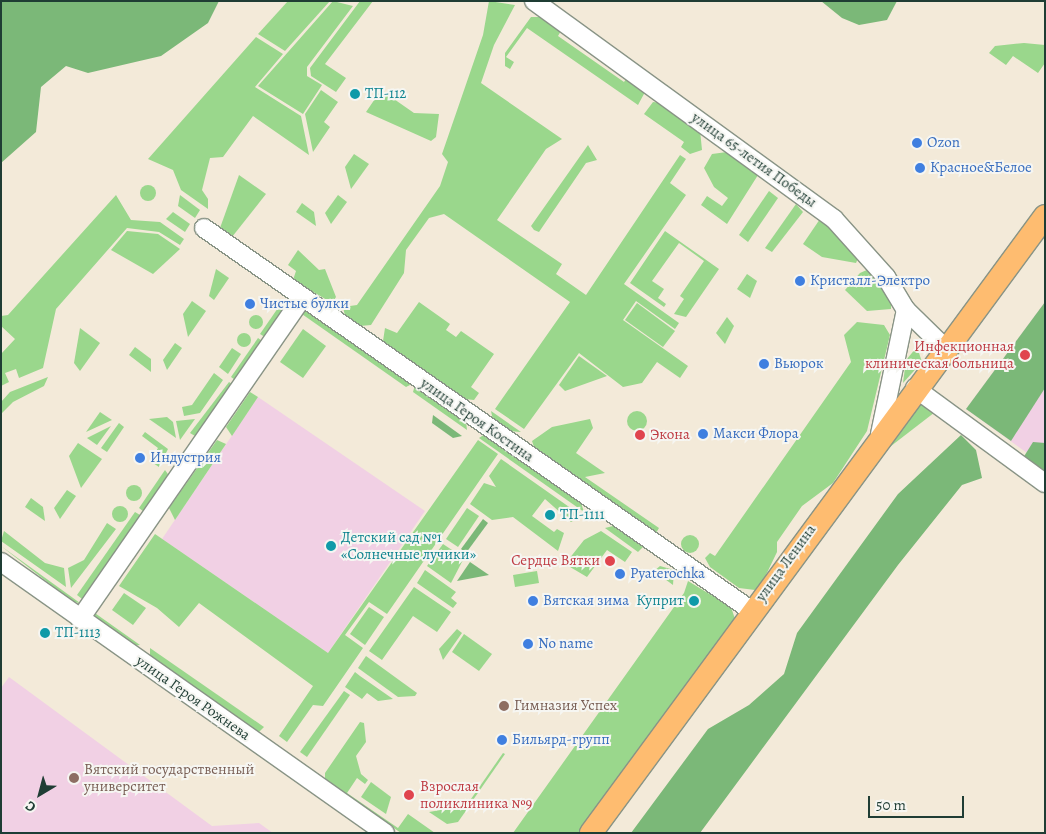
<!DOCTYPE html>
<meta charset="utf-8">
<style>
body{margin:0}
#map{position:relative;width:1046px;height:834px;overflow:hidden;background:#f3ead9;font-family:Alegreya,serif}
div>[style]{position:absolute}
.built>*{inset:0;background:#f1d0e4}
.green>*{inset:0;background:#9ad78c}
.round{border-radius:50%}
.forest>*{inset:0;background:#7bb878}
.roads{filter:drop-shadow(1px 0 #899486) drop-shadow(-1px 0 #899486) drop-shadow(0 1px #899486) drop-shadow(0 -1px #899486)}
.minor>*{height:18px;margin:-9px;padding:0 9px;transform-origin:9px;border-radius:9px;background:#fff}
.major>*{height:22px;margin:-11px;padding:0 11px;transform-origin:11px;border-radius:11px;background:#febc70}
.dots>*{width:14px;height:14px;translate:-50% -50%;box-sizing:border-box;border:2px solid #f6f6f2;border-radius:50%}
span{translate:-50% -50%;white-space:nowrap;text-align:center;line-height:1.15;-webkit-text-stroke:4px #f6f6f2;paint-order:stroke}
.culture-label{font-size:15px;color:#0d838f}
.left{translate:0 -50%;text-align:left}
.right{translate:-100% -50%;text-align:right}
.shop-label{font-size:15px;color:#366cbe}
.street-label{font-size:15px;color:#1f3d34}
.health-label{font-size:15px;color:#be3a42}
.education-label{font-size:15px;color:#785e54}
.frame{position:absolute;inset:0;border:2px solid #1f3d34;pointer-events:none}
.north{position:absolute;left:15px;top:769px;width:50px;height:50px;-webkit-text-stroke:4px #f6f6f2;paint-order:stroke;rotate:217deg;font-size:14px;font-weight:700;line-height:20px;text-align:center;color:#1f3d34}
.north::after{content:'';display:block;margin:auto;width:18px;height:22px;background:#1f3d34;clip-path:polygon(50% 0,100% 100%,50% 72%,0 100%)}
.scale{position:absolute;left:868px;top:796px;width:96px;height:22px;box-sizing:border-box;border:2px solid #1f3d34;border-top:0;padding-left:6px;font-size:15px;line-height:18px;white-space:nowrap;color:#1f3d34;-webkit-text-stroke:4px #f6f6f2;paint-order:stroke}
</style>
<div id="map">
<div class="built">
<i style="clip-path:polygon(1045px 302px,1045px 466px,966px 409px)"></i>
<i style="clip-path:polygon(258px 397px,425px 511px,328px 653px,162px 539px)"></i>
<i style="clip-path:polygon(9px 677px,212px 826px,259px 823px,273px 833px,1px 833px,1px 688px)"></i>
</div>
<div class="green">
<i style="clip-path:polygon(288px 1px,330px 1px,285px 51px,258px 34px)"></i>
<i style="clip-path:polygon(333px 1px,353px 6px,307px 67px,307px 76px,322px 85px,303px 114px,258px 86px)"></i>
<i style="clip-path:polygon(360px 1px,373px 1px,325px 64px,346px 78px,336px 92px,311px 76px,310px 68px)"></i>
<i style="clip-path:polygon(489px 1px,515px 5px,494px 45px,481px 83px,562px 139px,546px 149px,497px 220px,562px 264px,556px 274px,586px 295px,680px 155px,686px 159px,670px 183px,686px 195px,624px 284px,679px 323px,675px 329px,636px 301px,623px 320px,688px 366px,680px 378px,657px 362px,642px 383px,623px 387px,579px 353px,524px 429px,495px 409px,570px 302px,444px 214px,429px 218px,406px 250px,404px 273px,371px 325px,360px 326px,345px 316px,343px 307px,357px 305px,440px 186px,448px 162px,442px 154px,483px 35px)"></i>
<i style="clip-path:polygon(531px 17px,544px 17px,562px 29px,558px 36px,624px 82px,628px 76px,645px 92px,638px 105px,527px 28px,506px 57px,514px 62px,510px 69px,505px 66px,505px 53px)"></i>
<i style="clip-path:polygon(256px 37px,283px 54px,255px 87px,301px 116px,309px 155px,253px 116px,223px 157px,210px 158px,202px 190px,208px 199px,208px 209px,181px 190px,173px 170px,148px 159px)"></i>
<i style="clip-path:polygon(1024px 43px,1045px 45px,1045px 63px,1038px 73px,1013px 56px,1006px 65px,989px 53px,995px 46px)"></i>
<i style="clip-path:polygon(321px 90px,338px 102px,324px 122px,330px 127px,313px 152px,305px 114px)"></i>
<i style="clip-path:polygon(381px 90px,414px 113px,439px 114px,436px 137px,431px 141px,366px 112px)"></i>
<i style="clip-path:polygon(653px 102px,662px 103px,700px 130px,702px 150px,690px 154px,681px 147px,684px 142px,644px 114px)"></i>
<i style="clip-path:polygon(588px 145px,597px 160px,586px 163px,539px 232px,534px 230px,531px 226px)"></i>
<i style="clip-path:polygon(727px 152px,758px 175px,727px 224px,701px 205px,707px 196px,722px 206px,728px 198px,714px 187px,704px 168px,712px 154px)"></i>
<i style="clip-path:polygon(354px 154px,369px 164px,351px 189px,345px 167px)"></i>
<i style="clip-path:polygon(239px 175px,266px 194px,232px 237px,220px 228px)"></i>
<i class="round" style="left:140px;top:185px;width:16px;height:16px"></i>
<i style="clip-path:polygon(769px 191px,778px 198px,748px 242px,739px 235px)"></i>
<i style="clip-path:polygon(116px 195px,131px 220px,160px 222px,184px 239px,180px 245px,159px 232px,127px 228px,56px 309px,43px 368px,19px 378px,16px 369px,5px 373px,9px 382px,1px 386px,1px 354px,15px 339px,1px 326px,1px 316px,8px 315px)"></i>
<i style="clip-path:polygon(180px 195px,200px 210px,195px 218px,178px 206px)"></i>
<i style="clip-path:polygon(338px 195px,347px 202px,331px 224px,325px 213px)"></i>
<i style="clip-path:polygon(302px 203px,314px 212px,316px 226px,296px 212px)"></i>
<i style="clip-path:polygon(796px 204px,803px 212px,772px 252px,765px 248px)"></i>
<i style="clip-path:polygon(173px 212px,190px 224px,185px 232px,166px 219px)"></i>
<i style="clip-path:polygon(820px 219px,859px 256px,856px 263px,822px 257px,803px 244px)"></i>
<i style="clip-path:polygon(127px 231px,158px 234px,180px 249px,153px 274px,111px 250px)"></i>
<i style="clip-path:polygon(665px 231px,719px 269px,686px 317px,674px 314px,684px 299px,680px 296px,704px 261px,679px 243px,652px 281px,664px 289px,658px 298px,666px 304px,664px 307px,630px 283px)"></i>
<i style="clip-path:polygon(298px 250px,319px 270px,325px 269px,336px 297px,332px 303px,293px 280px,296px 271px,288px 265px)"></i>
<i style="clip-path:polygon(216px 269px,229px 278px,214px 300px,209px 296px)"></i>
<i style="clip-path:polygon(869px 269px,891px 292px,891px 309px,867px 311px,845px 290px,860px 273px)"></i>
<i style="clip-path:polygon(747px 274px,757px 281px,750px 298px,737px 289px)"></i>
<i style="clip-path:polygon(192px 301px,206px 311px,188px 337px,183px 314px)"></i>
<i style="clip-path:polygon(419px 302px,450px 324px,446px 330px,456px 337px,461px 331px,494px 354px,471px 387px,479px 393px,474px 400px,465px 399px,383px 341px,385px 328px,397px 333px)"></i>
<i style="clip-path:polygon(637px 303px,675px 331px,663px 347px,625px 320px)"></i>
<i style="clip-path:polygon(280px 305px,286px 313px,268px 339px,260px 334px)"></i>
<i style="clip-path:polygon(305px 310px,310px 312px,412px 384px,406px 387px,299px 312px)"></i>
<i class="round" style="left:249px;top:315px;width:14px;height:14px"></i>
<i style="clip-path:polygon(727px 317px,734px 326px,725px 344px,716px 333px)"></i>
<i style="clip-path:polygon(857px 322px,884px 325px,890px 335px,867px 431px,833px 483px,802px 506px,777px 542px,777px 552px,765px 577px,755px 590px,739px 588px,710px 567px,705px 558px,710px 553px,715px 556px,851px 362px,844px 335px)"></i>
<i style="clip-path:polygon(80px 328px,100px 343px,80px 371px,74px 363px)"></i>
<i style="clip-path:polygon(303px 329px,326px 346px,303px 378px,280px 362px)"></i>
<i class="round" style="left:237px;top:333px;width:14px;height:14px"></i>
<i style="clip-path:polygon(258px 338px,265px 343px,238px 382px,231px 377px)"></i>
<i style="clip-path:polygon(175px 343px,182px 348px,167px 370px,163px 360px)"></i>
<i style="clip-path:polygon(135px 347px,151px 359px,151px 372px,129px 355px)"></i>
<i style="clip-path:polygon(917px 347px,922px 362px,903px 383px,906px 360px)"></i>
<i style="clip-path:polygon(232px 348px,241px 354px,228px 374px,219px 367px)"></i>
<i style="clip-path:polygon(579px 356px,607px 376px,565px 391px,559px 385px)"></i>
<i style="clip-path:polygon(214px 373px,223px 380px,200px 413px,184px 416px,182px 407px,192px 405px)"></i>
<i style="clip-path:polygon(48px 377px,44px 386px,13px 402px,1px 414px,1px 402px,10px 392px)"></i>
<i style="clip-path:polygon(229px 382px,235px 386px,200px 439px,190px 433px)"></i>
<i style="clip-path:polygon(415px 385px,466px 422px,467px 430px,413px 392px)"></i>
<i style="clip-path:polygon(250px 392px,258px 397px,232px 436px,226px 427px)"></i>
<i style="clip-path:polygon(922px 397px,939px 409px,882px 453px)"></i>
<i class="round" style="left:627px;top:411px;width:20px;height:20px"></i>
<i style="clip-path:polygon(491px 411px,521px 432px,508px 431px,493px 420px)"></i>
<i style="clip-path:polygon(100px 412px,112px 420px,86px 432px)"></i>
<i style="clip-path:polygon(167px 417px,173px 422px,176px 438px,149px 419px)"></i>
<i style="clip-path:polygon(195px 419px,180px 440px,176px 421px)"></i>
<i style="clip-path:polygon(590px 419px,593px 428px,576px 453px,605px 473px,585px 477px,659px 528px,656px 533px,534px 447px,532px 441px,552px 427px)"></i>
<i style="clip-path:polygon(119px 423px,124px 427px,107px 452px,101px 448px)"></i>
<i style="clip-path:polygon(111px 426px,97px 445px,87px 438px)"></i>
<i style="clip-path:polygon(145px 432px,168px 449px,159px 467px,150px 461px,158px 448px,142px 436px)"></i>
<i style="clip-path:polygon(485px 434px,581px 503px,584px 512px,479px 438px)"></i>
<i style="clip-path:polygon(217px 440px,226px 444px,175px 520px,169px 508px)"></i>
<i style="clip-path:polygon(478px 440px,498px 454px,387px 614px,369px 602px,345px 635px,363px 648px,323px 706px,313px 705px,287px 742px,279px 736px,313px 686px,199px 603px,179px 627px,157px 608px,119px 586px,155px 534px,328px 653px)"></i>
<i style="clip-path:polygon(78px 443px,102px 459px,81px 488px,69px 456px)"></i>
<i style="clip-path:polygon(501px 459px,582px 516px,571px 522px,545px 499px,532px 516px,554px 532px,557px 529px,564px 533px,558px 551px,513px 517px,492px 520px,470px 504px,484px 483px,496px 487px,489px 476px)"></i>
<i style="clip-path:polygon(165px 470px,170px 477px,148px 515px,139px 508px)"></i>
<i class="round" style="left:126px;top:485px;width:16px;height:16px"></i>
<i style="clip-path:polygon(67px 490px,76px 496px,60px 519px,54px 508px)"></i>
<i style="clip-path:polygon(31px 498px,43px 507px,45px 521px,25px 507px)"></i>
<i class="round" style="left:112px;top:506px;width:16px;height:16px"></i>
<i style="clip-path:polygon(467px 508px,479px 516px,458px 547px,446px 539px)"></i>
<i style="clip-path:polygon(135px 512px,145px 518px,86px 602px,77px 595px)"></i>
<i style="clip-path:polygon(107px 523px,116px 529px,71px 588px,68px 568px,84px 560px)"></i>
<i style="clip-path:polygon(613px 526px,643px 547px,638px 552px,605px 528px)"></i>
<i style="clip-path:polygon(4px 531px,45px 563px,64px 568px,66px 587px,1px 541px)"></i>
<i style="clip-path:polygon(601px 531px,632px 552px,625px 562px,607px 550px,587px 577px,565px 564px,584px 540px)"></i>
<i class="round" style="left:681px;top:535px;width:18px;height:18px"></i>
<i style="clip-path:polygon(443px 544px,464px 558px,451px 583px,427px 566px)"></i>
<i style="clip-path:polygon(1px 546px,80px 603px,73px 602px)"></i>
<i style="clip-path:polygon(660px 566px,674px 570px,673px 585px,654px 571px)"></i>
<i style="clip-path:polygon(425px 570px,456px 592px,451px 598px,457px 603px,453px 608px,417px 583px)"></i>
<i style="clip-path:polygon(537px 571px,539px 583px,515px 587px,513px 575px)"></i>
<i style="clip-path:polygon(688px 581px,731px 607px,735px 619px,584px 833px,513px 833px,684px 593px)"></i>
<i style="clip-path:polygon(414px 587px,451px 612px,437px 632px,413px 616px,382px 660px,369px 651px)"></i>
<i style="clip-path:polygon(124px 593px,146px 608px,133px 625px,112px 610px)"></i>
<i style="clip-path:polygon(369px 607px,384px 617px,365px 645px,350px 634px)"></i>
<i style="clip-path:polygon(92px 611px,140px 645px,133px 646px,94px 618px)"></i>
<i style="clip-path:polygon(457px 629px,462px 633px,443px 660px,439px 649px)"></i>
<i style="clip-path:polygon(464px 634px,492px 654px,479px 671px,452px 652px)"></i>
<i style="clip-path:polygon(150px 648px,264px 727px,258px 733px,150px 657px)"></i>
<i style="clip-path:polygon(366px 656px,417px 693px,415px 696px,398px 697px,358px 668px)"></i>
<i style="clip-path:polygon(355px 672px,360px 676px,393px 699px,378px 701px,367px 693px,362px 699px,345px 687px)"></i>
<i style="clip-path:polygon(344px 691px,350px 695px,307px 757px,300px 752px)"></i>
<i style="clip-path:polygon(360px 722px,364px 723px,366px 742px,356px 756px,361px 774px,368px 780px,365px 784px,357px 778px,347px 793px,398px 828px,408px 814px,435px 833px,401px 833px,325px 780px,325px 773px)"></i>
<i style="clip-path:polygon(503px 753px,505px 754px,473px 800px,471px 799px)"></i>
<i style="clip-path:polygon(371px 782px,391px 797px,386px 814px,361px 797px)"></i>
<i style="clip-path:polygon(470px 805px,458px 822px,447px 824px,429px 812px)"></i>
</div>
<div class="forest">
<i style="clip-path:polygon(1px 1px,219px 1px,208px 23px,161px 56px,88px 73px,66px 66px,41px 87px,36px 132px,1px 163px)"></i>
<i style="clip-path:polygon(821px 1px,897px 1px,887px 20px,859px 25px,842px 18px)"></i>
<i style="clip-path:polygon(1045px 302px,1045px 388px,1011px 441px,966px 409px)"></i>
<i style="clip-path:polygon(433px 415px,462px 436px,453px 438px,432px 423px)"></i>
<i style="clip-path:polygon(961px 435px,976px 450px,982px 478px,962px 485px,898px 565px,700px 833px,631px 833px,708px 729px,749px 705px,784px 674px,797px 633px,898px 494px)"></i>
<i style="clip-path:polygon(1033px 442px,1045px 443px,1045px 474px,1023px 458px)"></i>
<i style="clip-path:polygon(483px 519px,488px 523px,466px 553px,461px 549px)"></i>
<i style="clip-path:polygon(470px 562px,489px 575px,457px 581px)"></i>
</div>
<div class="roads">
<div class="minor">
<i style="left:534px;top:1px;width:371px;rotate:36deg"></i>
<i style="left:834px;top:219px;width:78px;rotate:48.1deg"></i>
<i style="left:886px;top:277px;width:39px;rotate:59deg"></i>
<i style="left:906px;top:310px;width:54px;rotate:44.3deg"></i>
<i style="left:204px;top:228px;width:669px;rotate:34.95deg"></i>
<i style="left:915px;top:388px;width:161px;rotate:36.2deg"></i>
<i style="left:880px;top:434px;width:127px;rotate:-78.2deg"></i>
<i style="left:1px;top:562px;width:470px;rotate:35.2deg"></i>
<i style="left:80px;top:619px;width:390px;rotate:-55.3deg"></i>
</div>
<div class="major">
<i style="left:591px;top:833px;width:766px;rotate:-53.65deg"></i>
</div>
</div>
<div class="dots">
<i style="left:355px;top:94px;background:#0f9aa8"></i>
<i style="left:917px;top:143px;background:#3f7fe0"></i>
<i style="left:920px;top:168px;background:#3f7fe0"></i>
<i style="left:800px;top:281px;background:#3f7fe0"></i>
<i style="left:250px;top:304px;background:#3f7fe0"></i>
<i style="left:1025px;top:355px;background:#e0444e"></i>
<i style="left:764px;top:364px;background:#3f7fe0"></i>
<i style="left:703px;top:434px;background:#3f7fe0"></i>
<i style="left:640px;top:435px;background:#e0444e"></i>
<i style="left:140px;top:458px;background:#3f7fe0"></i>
<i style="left:550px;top:515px;background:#0f9aa8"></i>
<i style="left:331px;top:546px;background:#0f9aa8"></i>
<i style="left:610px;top:561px;background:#e0444e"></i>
<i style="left:620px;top:574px;background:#3f7fe0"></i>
<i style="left:533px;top:601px;background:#3f7fe0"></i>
<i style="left:694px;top:601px;background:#0f9aa8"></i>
<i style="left:45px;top:633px;background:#0f9aa8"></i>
<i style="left:528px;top:644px;background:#3f7fe0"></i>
<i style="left:504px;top:706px;background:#8d6e63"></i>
<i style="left:502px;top:740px;background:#3f7fe0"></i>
<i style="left:74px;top:778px;background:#8d6e63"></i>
<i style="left:409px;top:795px;background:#e0444e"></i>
</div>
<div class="culture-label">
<span class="left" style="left:365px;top:94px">ТП-112</span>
<span class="left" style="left:560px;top:515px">ТП-1111</span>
<span class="left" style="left:341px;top:546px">Детский сад №1<br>«Солнечные лучики»</span>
<span class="right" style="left:684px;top:601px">Куприт</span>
<span class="left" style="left:55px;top:633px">ТП-1113</span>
</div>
<div class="shop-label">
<span class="left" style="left:927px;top:143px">Ozon</span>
<span class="left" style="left:930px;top:168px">Красное&amp;Белое</span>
<span class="left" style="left:810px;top:281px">Кристалл-Электро</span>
<span class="left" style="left:260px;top:304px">Чистые булки</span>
<span class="left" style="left:774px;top:364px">Вьюрок</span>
<span class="left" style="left:713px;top:434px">Макси Флора</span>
<span class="left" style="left:150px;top:458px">Индустрия</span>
<span class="left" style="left:630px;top:574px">Pyaterochka</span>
<span class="left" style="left:543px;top:601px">Вятская зима</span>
<span class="left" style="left:538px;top:644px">No name</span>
<span class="left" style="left:512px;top:740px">Бильярд-групп</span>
</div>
<div class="street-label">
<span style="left:754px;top:160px;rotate:36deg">улица 65-летия Победы</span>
<span style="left:477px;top:420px;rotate:35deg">улица Героя Костина</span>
<span style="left:786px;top:563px;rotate:-54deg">улица Ленина</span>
<span style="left:193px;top:698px;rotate:35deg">улица Героя Рожнева</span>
</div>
<div class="health-label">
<span class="right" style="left:1014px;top:355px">Инфекционная<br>клиническая больница</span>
<span class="left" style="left:650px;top:435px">Экона</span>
<span class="right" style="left:600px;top:561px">Сердце Вятки</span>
<span class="left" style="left:420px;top:795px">Взрослая<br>поликлиника №9</span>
</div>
<div class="education-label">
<span class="left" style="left:514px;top:706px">Гимназия Успех</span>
<span class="left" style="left:84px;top:778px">Вятский государственный<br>университет</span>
</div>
<div class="frame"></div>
<div class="north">С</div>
<div class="scale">50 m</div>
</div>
